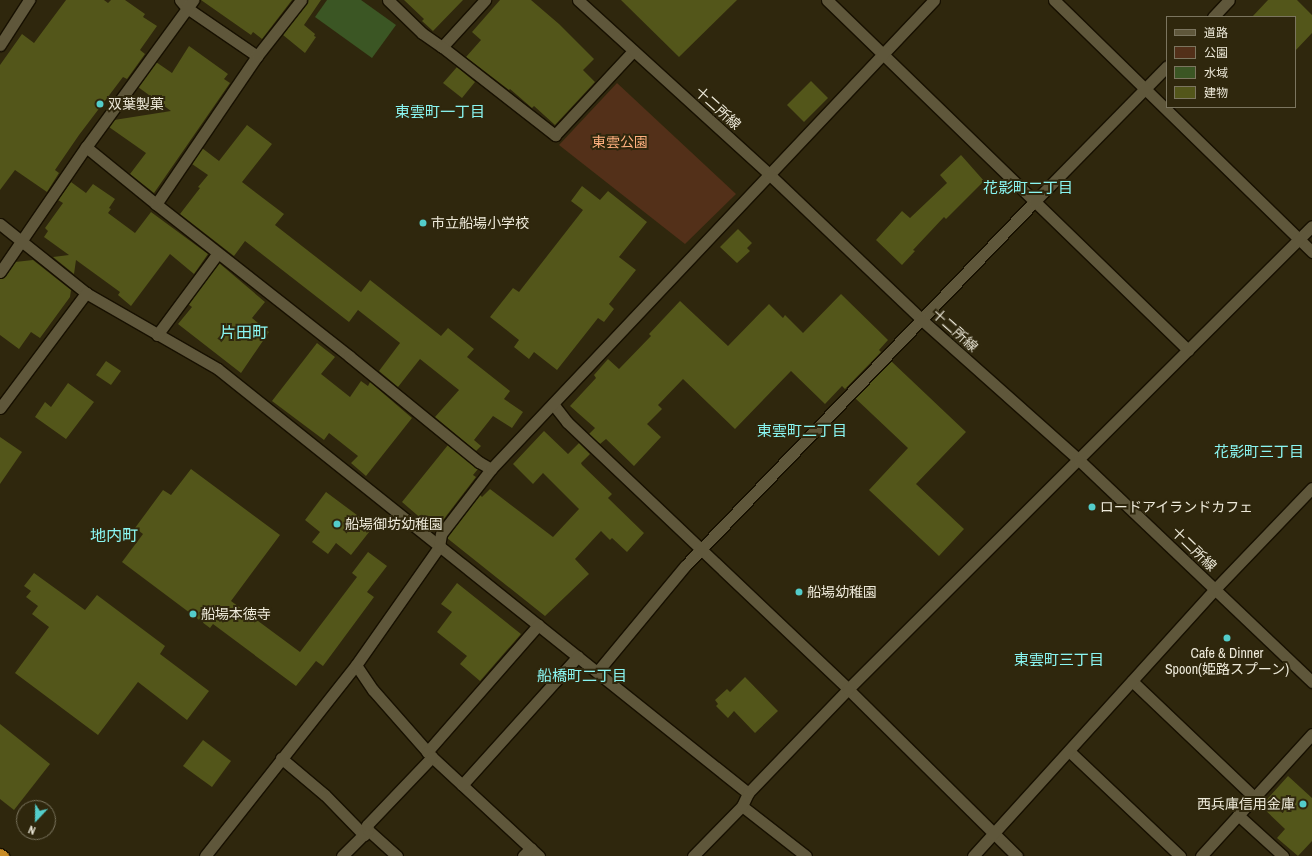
<!DOCTYPE html>
<meta charset="utf-8">
<style>
body{margin:0}
#map{position:relative;width:1312px;height:856px;overflow:hidden;background:#2f270d;font-family:"Archivo Narrow","Noto Sans JP",sans-serif}
div>[style]{position:absolute}
.green>*{inset:0;background:#533019}
.water>*{inset:0;background:#3b5624}
.building>*{inset:0;background:#53561a}
.roads{filter:drop-shadow(1px 0 #171000) drop-shadow(-1px 0 #171000) drop-shadow(0 1px #171000) drop-shadow(0 -1px #171000)}
.minor>*{height:11px;margin:-5.5px;padding:0 5.5px;transform-origin:5.5px;border-radius:5.5px;background:#5f573b}
.tertiary>*{height:11px;margin:-5.5px;padding:0 5.5px;transform-origin:5.5px;border-radius:5.5px;background:#5f573b}
.trunk>*{height:11px;margin:-5.5px;padding:0 5.5px;transform-origin:5.5px;border-radius:5.5px;background:#c88c26}
.dots>*{width:11px;height:11px;translate:-50% -50%;box-sizing:border-box;border:2px solid #2f270d;border-radius:50%}
span{translate:-50% -50%;white-space:nowrap;text-align:center;line-height:1.15;-webkit-text-stroke:4px #2f270d;paint-order:stroke}
.poi-label{font-size:14px;color:#ede9d9}
.left{translate:0 -50%;text-align:left}
.right{translate:-100% -50%;text-align:right}
.street-label{font-size:14px;color:#ede9d9}
.park-label{font-size:14px;color:#feb07f}
.neighbourhood-label{font-size:15px;color:#8af6f2}
.quarter-label{font-size:16px;color:#8af6f2}
.legend{position:absolute;left:1166px;top:16px;width:130px;height:92px;box-sizing:border-box;background:#2f270d;border:1px solid #7b755f;margin:0;padding:5px 7px;list-style:none;font-size:12px;color:#ede9d9}
.legend li{display:flex;align-items:center;gap:8px;height:20px}
.legend b{width:20px;border:1px solid #7b755f}
.north{position:absolute;left:16px;top:800px;width:40px;height:40px;box-sizing:border-box;background:#2f270d;border:1px solid #7b755f;border-radius:50%;rotate:202deg;font-size:11px;font-weight:700;line-height:16px;text-align:center;color:#ede9d9}
.north::after{content:'';display:block;margin:auto;width:14px;height:18px;background:#53cdca;clip-path:polygon(50% 0,100% 100%,50% 72%,0 100%)}
</style>
<div id="map">
<div class="green">
<i style="clip-path:polygon(617px 83px,736px 194px,685px 244px,559px 145px)"></i>
</div>
<div class="water">
<i style="clip-path:polygon(327px 0,361px 0,396px 25px,372px 58px,315px 17px)"></i>
</div>
<div class="building">
<i style="clip-path:polygon(66px 0,104px 0,108px 3px,111px 0,125px 0,145px 14px,143px 17px,157px 26px,140px 50px,145px 54px,127px 79px,123px 77px,79px 135px,55px 170px,59px 173px,47px 192px,15px 170px,0 190px,0 65px,22px 34px,34px 43px)"></i>
<i style="clip-path:polygon(201px 0,292px 0,262px 39px,253px 32px,251px 35px)"></i>
<i style="clip-path:polygon(308px 0,321px 0,304px 25px,315px 34px,314px 36px,316px 37px,305px 53px,283px 35px,306px 4px)"></i>
<i style="clip-path:polygon(404px 0,463px 0,433px 31px,422px 21px,424px 19px)"></i>
<i style="clip-path:polygon(500px 0,531px 0,559px 24px,594px 59px,583px 70px,595px 82px,555px 125px,534px 106px,532px 108px,510px 89px,509px 90px,466px 57px,481px 40px,472px 32px)"></i>
<i style="clip-path:polygon(621px 0,737px 0,679px 57px)"></i>
<i style="clip-path:polygon(1268px 0,1297px 0,1312px 15px,1312px 33px,1295px 51px,1295px 17px,1252px 17px)"></i>
<i style="clip-path:polygon(189px 46px,228px 74px,224px 79px,230px 83px,154px 193px,130px 174px,146px 153px,109px 127px,114px 120px,171px 111px,138px 87px,156px 62px,172px 73px)"></i>
<i style="clip-path:polygon(457px 67px,475px 82px,462px 98px,443px 83px)"></i>
<i style="clip-path:polygon(811px 81px,828px 98px,804px 122px,787px 105px)"></i>
<i style="clip-path:polygon(247px 125px,272px 144px,242px 182px,284px 214px,275px 225px,361px 292px,370px 280px,441px 336px,448px 328px,474px 349px,467px 357px,510px 391px,504px 399px,523px 412px,512px 428px,493px 416px,474px 440px,481px 446px,476px 451px,435px 417px,459px 390px,420px 359px,398px 387px,379px 371px,400px 343px,358px 310px,349px 322px,245px 241px,234px 256px,180px 214px,200px 188px,198px 187px,208px 175px,192px 164px,202px 148px,219px 161px)"></i>
<i style="clip-path:polygon(961px 155px,984px 181px,946px 219px,944px 217px,913px 250px,915px 251px,902px 265px,876px 240px,902px 211px,910px 218px,947px 183px,940px 175px)"></i>
<i style="clip-path:polygon(71px 182px,86px 193px,93px 184px,115px 199px,109px 208px,111px 209px,108px 213px,135px 233px,151px 212px,208px 254px,194px 274px,170px 254px,131px 306px,118px 295px,120px 292px,76px 260px,74px 274px,53px 257px,69px 255px,44px 237px,48px 231px,45px 228px,63px 203px,58px 200px)"></i>
<i style="clip-path:polygon(582px 186px,600px 200px,608px 191px,647px 222px,619px 257px,636px 270px,609px 304px,614px 309px,604px 322px,598px 318px,557px 370px,534px 352px,529px 359px,514px 347px,519px 340px,490px 317px,513px 288px,519px 292px,583px 210px,571px 201px)"></i>
<i style="clip-path:polygon(738px 229px,752px 243px,747px 248px,750px 251px,737px 263px,720px 247px)"></i>
<i style="clip-path:polygon(33px 260px,71px 290px,70px 297px,40px 338px,31px 332px,19px 349px,0 335px,0 279px,6px 276px,15px 262px)"></i>
<i style="clip-path:polygon(219px 263px,265px 302px,252px 318px,269px 332px,241px 373px,178px 324px,192px 307px,188px 304px)"></i>
<i style="clip-path:polygon(841px 294px,888px 340px,879px 350px,881px 352px,845px 389px,842px 386px,825px 404px,791px 371px,735px 429px,683px 379px,658px 405px,662px 409px,647px 424px,661px 437px,634px 466px,606px 439px,600px 444px,589px 434px,595px 428px,570px 406px,596px 378px,594px 375px,608px 359px,619px 369px,651px 336px,649px 334px,680px 301px,728px 346px,769px 304px,783px 318px,785px 315px,803px 333px)"></i>
<i style="clip-path:polygon(317px 343px,335px 357px,321px 374px,350px 397px,361px 381px,368px 386px,370px 382px,412px 418px,366px 476px,351px 463px,358px 456px,329px 433px,324px 440px,272px 401px)"></i>
<i style="clip-path:polygon(106px 361px,121px 371px,111px 385px,96px 375px)"></i>
<i style="clip-path:polygon(891px 361px,966px 432px,916px 484px,964px 529px,939px 556px,869px 490px,908px 448px,855px 398px)"></i>
<i style="clip-path:polygon(68px 383px,94px 402px,66px 439px,35px 417px,45px 402px,51px 407px)"></i>
<i style="clip-path:polygon(544px 431px,568px 454px,579px 443px,590px 454px,581px 463px,582px 465px,612px 494px,608px 498px,644px 533px,627px 552px,612px 538px,610px 540px,601px 531px,575px 559px,589px 574px,545px 616px,447px 538px,480px 495px,482px 497px,490px 489px,553px 537px,579px 509px,543px 473px,533px 484px,513px 464px)"></i>
<i style="clip-path:polygon(0 437px,22px 452px,0 484px)"></i>
<i style="clip-path:polygon(448px 445px,478px 469px,473px 475px,476px 477px,437px 528px,433px 525px,431px 527px,402px 502px)"></i>
<i style="clip-path:polygon(191px 469px,280px 535px,231px 601px,300px 652px,357px 577px,352px 573px,368px 552px,387px 566px,367px 592px,374px 597px,323px 666px,316px 661px,296px 686px,213px 624px,210px 628px,122px 562px,143px 534px,135px 528px,163px 490px,171px 495px)"></i>
<i style="clip-path:polygon(326px 492px,373px 527px,351px 555px,336px 543px,328px 554px,312px 542px,320px 532px,305px 520px)"></i>
<i style="clip-path:polygon(34px 573px,85px 610px,97px 595px,165px 646px,160px 654px,209px 691px,187px 720px,138px 682px,98px 735px,15px 673px,49px 627px,32px 614px,38px 606px,26px 597px,31px 591px,24px 586px)"></i>
<i style="clip-path:polygon(457px 583px,521px 634px,480px 681px,460px 664px,467px 656px,437px 632px,452px 612px,441px 604px)"></i>
<i style="clip-path:polygon(745px 677px,778px 711px,755px 733px,734px 711px,728px 718px,716px 706px,718px 704px,715px 700px,727px 689px,730px 692px)"></i>
<i style="clip-path:polygon(0 724px,50px 764px,14px 810px,0 799px)"></i>
<i style="clip-path:polygon(203px 740px,231px 761px,212px 787px,183px 766px)"></i>
<i style="clip-path:polygon(1288px 776px,1312px 798px,1312px 841px,1298px 856px,1277px 838px,1285px 829px,1261px 806px)"></i>
</div>
<div class="roads">
<div class="minor">
<i style="left:180px;top:0;width:11px;rotate:49deg"></i>
<i style="left:187px;top:8px;width:85px;rotate:34.4deg"></i>
<i style="left:388px;top:0;width:47px;rotate:44.1deg"></i>
<i style="left:422px;top:33px;width:24px;rotate:35deg"></i>
<i style="left:442px;top:47px;width:64px;rotate:-47.5deg"></i>
<i style="left:827px;top:0;width:503px;rotate:44.11deg"></i>
<i style="left:1054px;top:0;width:361px;rotate:44.3deg"></i>
<i style="left:1213px;top:17px;width:23px;rotate:-47deg"></i>
<i style="left:0;top:45px;width:54px;rotate:-57.2deg"></i>
<i style="left:441px;top:46px;width:145px;rotate:38deg"></i>
<i style="left:555px;top:135px;width:115px;rotate:-47.1deg"></i>
<i style="left:86px;top:147px;width:90px;rotate:39.2deg"></i>
<i style="left:156px;top:204px;width:246px;rotate:38.2deg"></i>
<i style="left:349px;top:356px;width:168px;rotate:39.2deg"></i>
<i style="left:479px;top:462px;width:14px;rotate:30deg"></i>
<i style="left:156px;top:204px;width:179px;rotate:-55.7deg"></i>
<i style="left:257px;top:56px;width:71px;rotate:-51.8deg"></i>
<i style="left:0;top:224px;width:110px;rotate:38.7deg"></i>
<i style="left:86px;top:293px;width:152px;rotate:29.9deg"></i>
<i style="left:218px;top:369px;width:679px;rotate:38.66deg"></i>
<i style="left:0;top:272px;width:152px;rotate:-55.5deg"></i>
<i style="left:86px;top:147px;width:182px;rotate:-53.9deg"></i>
<i style="left:157px;top:335px;width:102px;rotate:-53.4deg"></i>
<i style="left:553px;top:404px;width:23px;rotate:52deg"></i>
<i style="left:567px;top:422px;width:388px;rotate:43.5deg"></i>
<i style="left:848px;top:689px;width:238px;rotate:44.7deg"></i>
<i style="left:0;top:408px;width:144px;rotate:-53.2deg"></i>
<i style="left:356px;top:665px;width:30px;rotate:56deg"></i>
<i style="left:373px;top:690px;width:89px;rotate:48.6deg"></i>
<i style="left:432px;top:757px;width:146px;rotate:42.8deg"></i>
<i style="left:597px;top:672px;width:138px;rotate:-50.3deg"></i>
<i style="left:685px;top:566px;width:504px;rotate:-46.21deg"></i>
<i style="left:1034px;top:202px;width:190px;rotate:-45.6deg"></i>
<i style="left:1132px;top:681px;width:168px;rotate:43.6deg"></i>
<i style="left:1069px;top:751px;width:153px;rotate:43.4deg"></i>
<i style="left:427px;top:752px;width:169px;rotate:-48.8deg"></i>
<i style="left:281px;top:758px;width:57px;rotate:40.1deg"></i>
<i style="left:325px;top:795px;width:56px;rotate:45.7deg"></i>
<i style="left:462px;top:785px;width:173px;rotate:-48deg"></i>
<i style="left:742px;top:806px;width:81px;rotate:38deg"></i>
<i style="left:1238px;top:815px;width:61px;rotate:42.3deg"></i>
<i style="left:368px;top:830px;width:39px;rotate:42deg"></i>
<i style="left:205px;top:856px;width:243px;rotate:-51.7deg"></i>
<i style="left:356px;top:665px;width:144px;rotate:-54.9deg"></i>
<i style="left:439px;top:547px;width:13px;rotate:-81deg"></i>
<i style="left:441px;top:534px;width:82px;rotate:-52.4deg"></i>
<i style="left:491px;top:469px;width:645px;rotate:-46.63deg"></i>
<i style="left:342px;top:856px;width:37px;rotate:-45deg"></i>
<i style="left:368px;top:830px;width:5px;rotate:-101deg"></i>
<i style="left:367px;top:825px;width:94px;rotate:-46.3deg"></i>
<i style="left:523px;top:856px;width:11px;rotate:-45deg"></i>
<i style="left:693px;top:856px;width:70px;rotate:-45.6deg"></i>
<i style="left:742px;top:806px;width:14px;rotate:-65deg"></i>
<i style="left:748px;top:793px;width:144px;rotate:-46.1deg"></i>
<i style="left:848px;top:689px;width:655px;rotate:-44.94deg"></i>
<i style="left:973px;top:856px;width:360px;rotate:-47.8deg"></i>
<i style="left:1215px;top:589px;width:140px;rotate:-46.2deg"></i>
<i style="left:1201px;top:856px;width:165px;rotate:-47.7deg"></i>
</div>
<div class="tertiary">
<i style="left:578px;top:0;width:260px;rotate:42.3deg"></i>
<i style="left:770px;top:175px;width:210px;rotate:43.6deg"></i>
<i style="left:922px;top:320px;width:210px;rotate:41.7deg"></i>
<i style="left:1079px;top:460px;width:322px;rotate:43.6deg"></i>
</div>
<div class="trunk">
<i style="left:0;top:854px;width:4px;rotate:34deg"></i>
</div>
</div>
<div class="dots">
<i style="left:100px;top:104px;background:#53cdca"></i>
<i style="left:423px;top:223px;background:#53cdca"></i>
<i style="left:1092px;top:507px;background:#53cdca"></i>
<i style="left:337px;top:524px;background:#53cdca"></i>
<i style="left:799px;top:592px;background:#53cdca"></i>
<i style="left:193px;top:614px;background:#53cdca"></i>
<i style="left:1227px;top:638px;background:#53cdca"></i>
<i style="left:1303px;top:804px;background:#53cdca"></i>
</div>
<div class="poi-label">
<span class="left" style="left:108px;top:104px">双葉製菓</span>
<span class="left" style="left:431px;top:223px">市立船場小学校</span>
<span class="left" style="left:1100px;top:507px">ロードアイランドカフェ</span>
<span class="left" style="left:345px;top:524px">船場御坊幼稚園</span>
<span class="left" style="left:807px;top:592px">船場幼稚園</span>
<span class="left" style="left:201px;top:614px">船場本徳寺</span>
<span style="left:1227px;top:661px">Cafe &amp; Dinner<br>Spoon(姫路スプーン)</span>
<span class="right" style="left:1295px;top:804px">西兵庫信用金庫</span>
</div>
<div class="street-label">
<span style="left:718px;top:108px;rotate:42deg">十二所線</span>
<span style="left:955px;top:330px;rotate:42deg">十二所線</span>
<span style="left:1194px;top:549px;rotate:44deg">十二所線</span>
</div>
<div class="park-label">
<span style="left:620px;top:142px">東雲公園</span>
</div>
<div class="neighbourhood-label">
<span style="left:440px;top:112px">東雲町一丁目</span>
<span style="left:1028px;top:188px">花影町二丁目</span>
<span style="left:802px;top:431px">東雲町二丁目</span>
<span style="left:1259px;top:452px">花影町三丁目</span>
<span style="left:1059px;top:660px">東雲町三丁目</span>
<span style="left:582px;top:676px">船橋町二丁目</span>
</div>
<div class="quarter-label">
<span style="left:244px;top:332px">片田町</span>
<span style="left:114px;top:535px">地内町</span>
</div>
<ul class="legend">
<li><b style="height:5px;background:#5f573b"></b>道路</li>
<li><b style="height:11px;background:#533019"></b>公園</li>
<li><b style="height:11px;background:#3b5624"></b>水域</li>
<li><b style="height:11px;background:#53561a"></b>建物</li>
</ul>
<div class="north">N</div>
</div>
